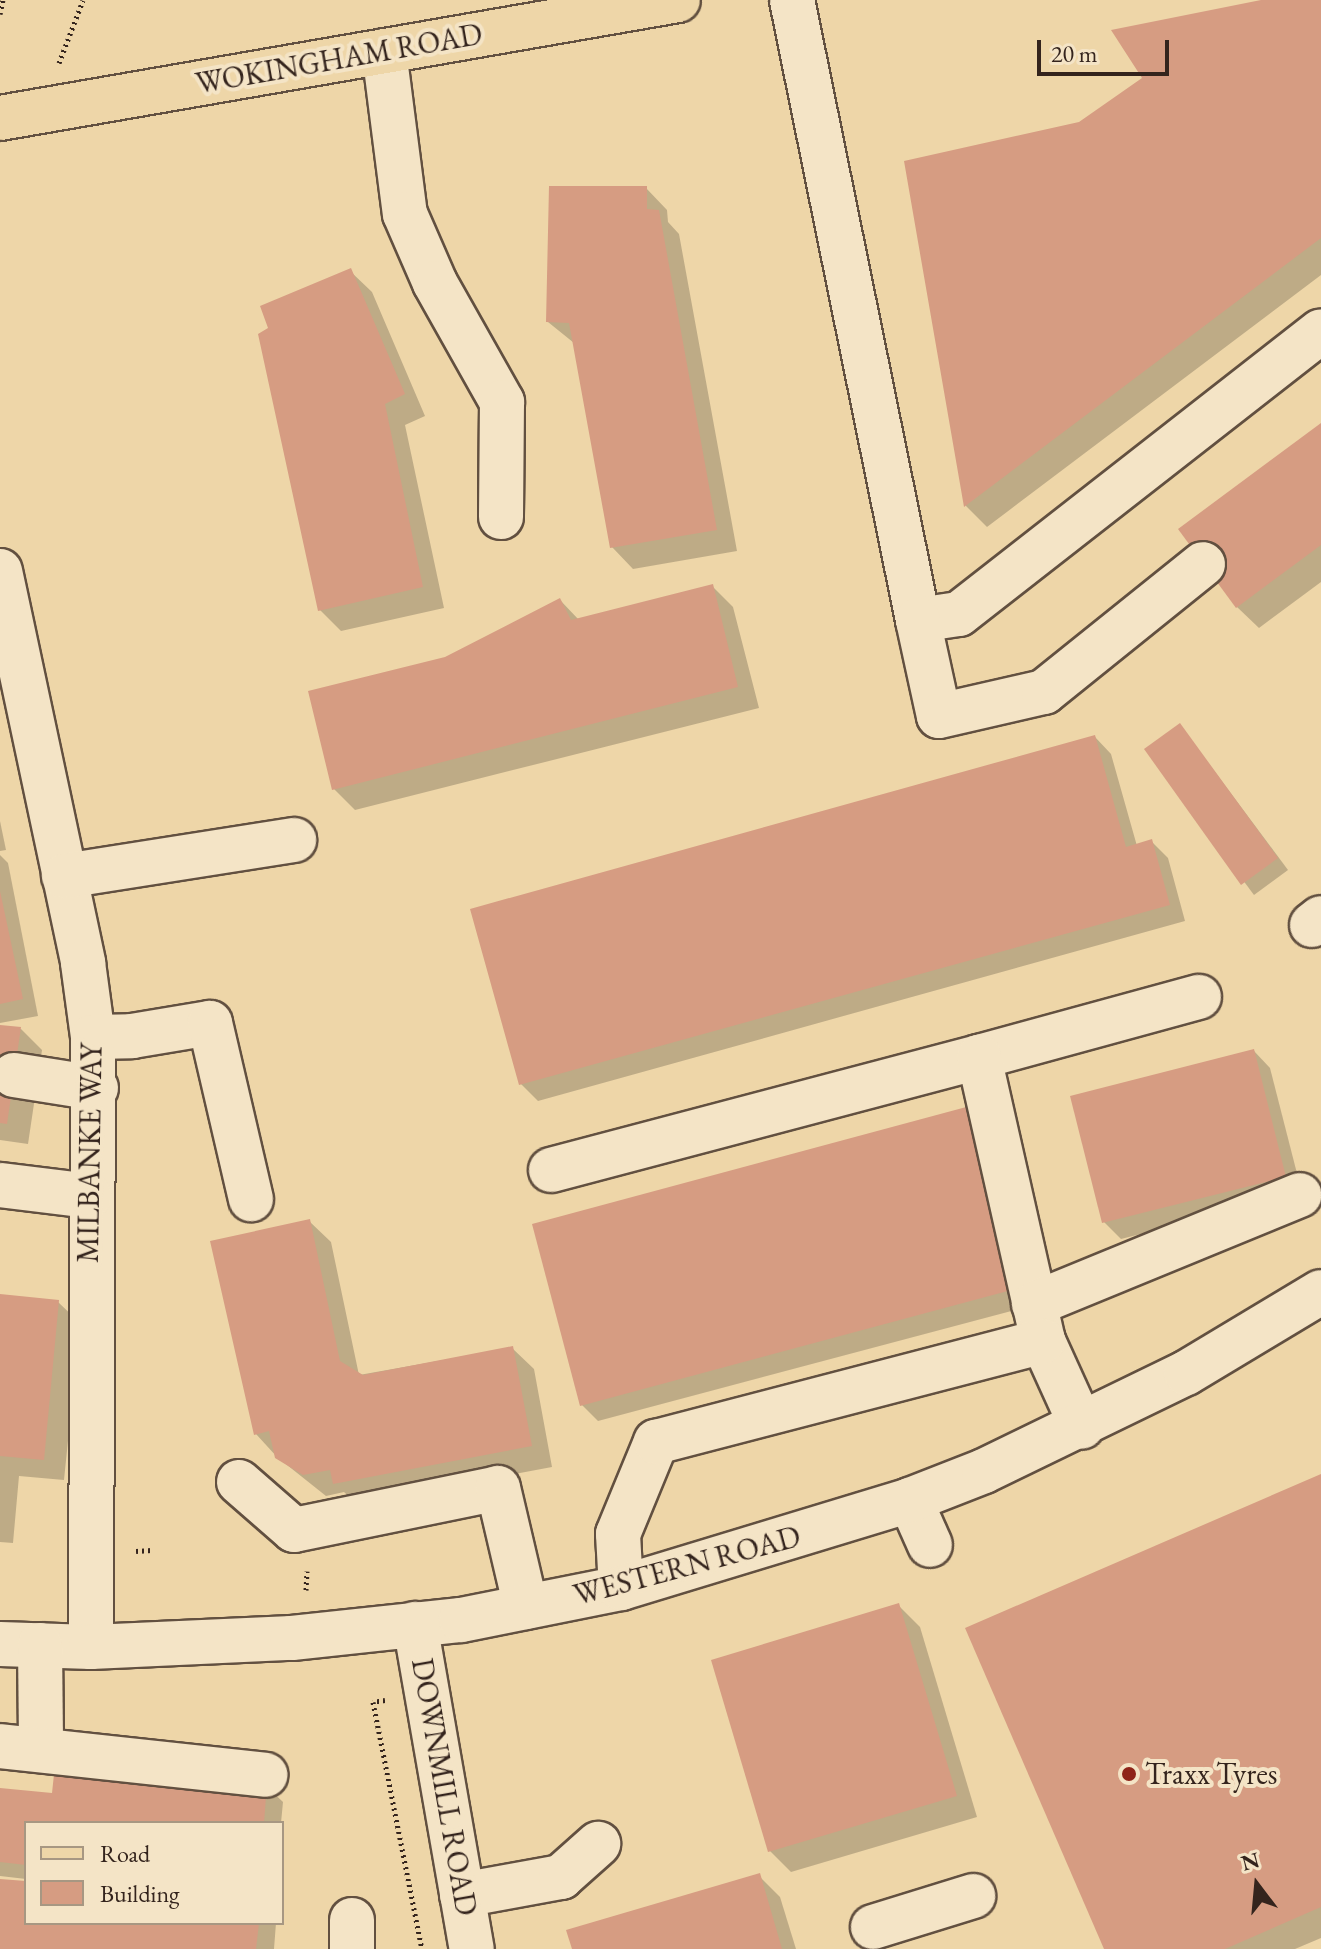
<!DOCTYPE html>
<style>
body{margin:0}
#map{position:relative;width:1321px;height:1949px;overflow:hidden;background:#eed6a8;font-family:"EB Garamond",serif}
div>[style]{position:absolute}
.shadow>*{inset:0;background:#0003}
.building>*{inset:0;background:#d69c82}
.path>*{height:5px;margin-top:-2.5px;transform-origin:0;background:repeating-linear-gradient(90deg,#34241d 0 2px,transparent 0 6px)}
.roads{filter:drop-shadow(2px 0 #625040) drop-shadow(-2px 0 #625040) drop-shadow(0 2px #625040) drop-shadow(0 -2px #625040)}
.minor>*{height:44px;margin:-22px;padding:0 22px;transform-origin:22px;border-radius:22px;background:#f4e4c6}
.major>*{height:44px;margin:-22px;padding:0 22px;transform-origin:22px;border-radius:22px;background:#eed6a8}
.dots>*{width:22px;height:22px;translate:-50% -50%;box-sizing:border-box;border:4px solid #f4e4c6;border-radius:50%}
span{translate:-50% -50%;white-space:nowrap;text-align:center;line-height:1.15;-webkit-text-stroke:8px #f4e4c6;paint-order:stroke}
.street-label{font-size:30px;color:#34241d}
.poi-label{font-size:30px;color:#34241d}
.left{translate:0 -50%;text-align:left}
.legend{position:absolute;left:24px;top:1821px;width:260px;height:104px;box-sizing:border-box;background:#f4e4c6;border:2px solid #a79782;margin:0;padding:10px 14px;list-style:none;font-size:24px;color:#34241d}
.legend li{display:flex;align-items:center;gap:16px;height:40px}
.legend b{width:40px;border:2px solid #a79782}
.north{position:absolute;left:1217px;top:1845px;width:80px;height:80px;-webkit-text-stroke:6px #f4e4c6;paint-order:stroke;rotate:344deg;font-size:22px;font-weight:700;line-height:32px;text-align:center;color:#34241d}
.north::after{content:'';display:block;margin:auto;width:28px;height:36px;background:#34241d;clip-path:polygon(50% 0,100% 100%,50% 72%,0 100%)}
.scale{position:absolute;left:1037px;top:40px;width:132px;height:36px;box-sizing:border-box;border:4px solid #34241d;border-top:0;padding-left:10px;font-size:24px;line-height:28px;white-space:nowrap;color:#34241d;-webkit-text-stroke:6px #f4e4c6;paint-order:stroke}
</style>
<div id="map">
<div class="shadow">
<i style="clip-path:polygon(1272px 0,1321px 0,1321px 275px,987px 527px,966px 506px,906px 162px,1080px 123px)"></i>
<i style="clip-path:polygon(646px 188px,667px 210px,668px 222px,679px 234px,737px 551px,633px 569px,612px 547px,574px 343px,548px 322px)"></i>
<i style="clip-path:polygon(350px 271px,372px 292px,425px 416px,405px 425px,444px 608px,341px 631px,320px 610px)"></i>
<i style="clip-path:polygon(1321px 426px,1321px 582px,1259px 628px,1237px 607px)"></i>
<i style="clip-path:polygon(712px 586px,733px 607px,759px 708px,355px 810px,334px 789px,446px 658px,560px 600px,579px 620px)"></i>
<i style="clip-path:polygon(1180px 725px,1288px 870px,1254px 895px,1146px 750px)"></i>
<i style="clip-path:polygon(1095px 737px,1111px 754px,1137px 846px,1152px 842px,1168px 858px,1185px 921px,538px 1101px,521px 1084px)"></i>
<i style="clip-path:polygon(0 821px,6px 850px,0 851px)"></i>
<i style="clip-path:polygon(0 855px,8px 863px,38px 1016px,0 1023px)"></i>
<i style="clip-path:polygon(0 1027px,21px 1029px,42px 1050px,28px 1144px,0 1140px)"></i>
<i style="clip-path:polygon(1254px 1051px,1270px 1068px,1302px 1193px,1121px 1239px,1104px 1222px)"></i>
<i style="clip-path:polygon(969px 1109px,1034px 1305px,598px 1421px,582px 1405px)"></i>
<i style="clip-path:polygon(309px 1221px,331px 1242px,359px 1375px,512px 1348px,534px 1369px,552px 1467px,357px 1504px,344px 1492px,326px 1496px,277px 1457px,256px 1434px)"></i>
<i style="clip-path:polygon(0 1297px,58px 1302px,80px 1323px,64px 1480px,19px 1476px,13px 1543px,0 1542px)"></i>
<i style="clip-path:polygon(1321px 1476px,1321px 1938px,1295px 1949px,1106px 1949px)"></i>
<i style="clip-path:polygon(899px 1606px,920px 1627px,977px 1817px,791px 1872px,770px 1851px)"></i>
<i style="clip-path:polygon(266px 1786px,283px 1802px,281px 1823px,26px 1823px,26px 1879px,0 1876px,0 1790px,54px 1795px)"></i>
<i style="clip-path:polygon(759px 1876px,780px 1897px,796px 1949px,574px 1949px)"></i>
<i style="clip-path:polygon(0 1881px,26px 1883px,26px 1923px,276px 1923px,274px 1949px,0 1949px)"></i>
</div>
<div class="building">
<i style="clip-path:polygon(1261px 0,1321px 0,1321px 238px,964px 507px,904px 161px,1079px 122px,1142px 78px,1111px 30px)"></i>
<i style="clip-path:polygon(549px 186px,647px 186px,647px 209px,659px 210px,717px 530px,610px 548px,569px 323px,546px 322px)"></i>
<i style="clip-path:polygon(351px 268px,405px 394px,385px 404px,423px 587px,318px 611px,258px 334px,268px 328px,260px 306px)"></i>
<i style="clip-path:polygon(1321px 423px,1321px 545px,1236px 608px,1178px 529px)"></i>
<i style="clip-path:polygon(713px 584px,738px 687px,332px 790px,308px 691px,445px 657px,560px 598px,571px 620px)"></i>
<i style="clip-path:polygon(1180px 723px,1278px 858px,1241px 885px,1144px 749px)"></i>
<i style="clip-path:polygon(1095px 735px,1126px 847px,1152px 839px,1170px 905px,519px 1085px,470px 909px)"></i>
<i style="clip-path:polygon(0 891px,23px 999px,0 1004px)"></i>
<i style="clip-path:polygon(0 1025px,21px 1027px,7px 1124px,0 1123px)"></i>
<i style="clip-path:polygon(1254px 1049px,1286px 1177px,1102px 1223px,1070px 1096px)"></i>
<i style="clip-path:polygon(970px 1106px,1019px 1288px,580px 1406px,532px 1224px)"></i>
<i style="clip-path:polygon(310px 1219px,340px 1361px,363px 1375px,513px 1346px,532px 1446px,333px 1484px,330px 1470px,303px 1475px,275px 1458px,269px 1431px,254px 1435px,210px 1241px)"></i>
<i style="clip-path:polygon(0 1294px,59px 1300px,44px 1460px,0 1456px)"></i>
<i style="clip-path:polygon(1321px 1474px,1321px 1907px,1225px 1949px,1104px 1949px,965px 1628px)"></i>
<i style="clip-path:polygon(899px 1603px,957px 1796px,768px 1852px,711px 1660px)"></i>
<i style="clip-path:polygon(55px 1765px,267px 1784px,264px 1823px,26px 1823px,26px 1865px,0 1862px,0 1788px,52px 1793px)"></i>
<i style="clip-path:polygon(760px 1873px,782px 1949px,572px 1949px,566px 1930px)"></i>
<i style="clip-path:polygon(0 1879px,26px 1881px,26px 1923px,259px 1923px,256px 1949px,0 1949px)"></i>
</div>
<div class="path">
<i style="left:0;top:14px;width:14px;rotate:-78deg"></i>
<i style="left:59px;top:63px;width:67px;rotate:-69.1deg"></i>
<i style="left:136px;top:1551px;width:16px;rotate:-4deg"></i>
<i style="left:306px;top:1590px;width:19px;rotate:-87deg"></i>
<i style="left:385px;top:1700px;width:12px;rotate:171deg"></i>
<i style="left:373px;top:1702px;width:252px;rotate:78.8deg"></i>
</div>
<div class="roads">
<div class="minor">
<i style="left:792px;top:0;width:633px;rotate:78.51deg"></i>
<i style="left:918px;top:620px;width:41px;rotate:-8.3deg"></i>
<i style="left:959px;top:614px;width:459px;rotate:-38deg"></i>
<i style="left:384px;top:51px;width:164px;rotate:82.7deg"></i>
<i style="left:405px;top:214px;width:75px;rotate:66.5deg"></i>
<i style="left:435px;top:283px;width:137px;rotate:60.6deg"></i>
<i style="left:502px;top:402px;width:115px;rotate:90.5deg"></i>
<i style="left:0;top:571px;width:401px;rotate:78deg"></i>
<i style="left:83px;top:963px;width:75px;rotate:82.3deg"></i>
<i style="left:93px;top:1037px;width:610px;rotate:90.19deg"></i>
<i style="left:918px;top:620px;width:98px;rotate:77.7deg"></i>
<i style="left:939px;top:716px;width:108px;rotate:-12.9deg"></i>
<i style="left:1044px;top:692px;width:204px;rotate:-38.8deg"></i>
<i style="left:64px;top:876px;width:233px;rotate:-8.9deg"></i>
<i style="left:1312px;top:925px;width:11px;rotate:-38deg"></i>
<i style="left:93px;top:1037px;width:39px;rotate:-1deg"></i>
<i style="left:132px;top:1036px;width:79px;rotate:-9.5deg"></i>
<i style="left:210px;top:1023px;width:181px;rotate:76.9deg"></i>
<i style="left:979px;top:1057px;width:228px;rotate:-15.3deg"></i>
<i style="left:14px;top:1075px;width:83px;rotate:9deg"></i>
<i style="left:551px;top:1170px;width:443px;rotate:-14.8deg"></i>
<i style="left:979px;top:1057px;width:291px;rotate:77.3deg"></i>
<i style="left:1043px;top:1341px;width:94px;rotate:65.6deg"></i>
<i style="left:0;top:1185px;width:90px;rotate:7deg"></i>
<i style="left:1034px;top:1304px;width:287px;rotate:-22.3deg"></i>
<i style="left:239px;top:1482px;width:73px;rotate:41.1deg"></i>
<i style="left:294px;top:1530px;width:208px;rotate:-11.6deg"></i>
<i style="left:498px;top:1488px;width:122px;rotate:76.8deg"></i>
<i style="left:910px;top:1500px;width:49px;rotate:66deg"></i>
<i style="left:621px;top:1588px;width:54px;rotate:-93.2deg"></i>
<i style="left:618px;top:1534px;width:100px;rotate:-67.6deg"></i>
<i style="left:656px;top:1442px;width:400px;rotate:-14.6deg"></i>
<i style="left:415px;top:1624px;width:330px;rotate:80.1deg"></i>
<i style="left:0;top:1644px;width:91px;rotate:1.9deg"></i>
<i style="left:91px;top:1647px;width:201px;rotate:-2.6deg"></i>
<i style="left:292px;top:1638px;width:170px;rotate:-6.1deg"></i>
<i style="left:461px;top:1620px;width:163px;rotate:-11.3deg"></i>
<i style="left:621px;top:1588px;width:302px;rotate:-16.9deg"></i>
<i style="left:910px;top:1500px;width:79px;rotate:-21.4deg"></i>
<i style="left:984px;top:1471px;width:225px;rotate:-25.9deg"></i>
<i style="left:1186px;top:1373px;width:157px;rotate:-31deg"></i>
<i style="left:40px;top:1645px;width:104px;rotate:89.4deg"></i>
<i style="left:0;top:1746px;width:267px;rotate:6.2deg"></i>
<i style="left:462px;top:1895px;width:101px;rotate:-10.3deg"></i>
<i style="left:561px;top:1877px;width:50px;rotate:-41.7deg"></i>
<i style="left:873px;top:1927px;width:105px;rotate:-17.2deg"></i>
<i style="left:352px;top:1949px;width:29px;rotate:-90deg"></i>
</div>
<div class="major">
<i style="left:0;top:118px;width:688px;rotate:-9.87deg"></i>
</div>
</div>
<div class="dots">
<i style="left:1129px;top:1774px;background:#8f2418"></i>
</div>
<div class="street-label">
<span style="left:339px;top:59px;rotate:-10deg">WOKINGHAM ROAD</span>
<span style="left:90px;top:1153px;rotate:-89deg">MILBANKE WAY</span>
<span style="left:687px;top:1566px;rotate:-15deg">WESTERN ROAD</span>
<span style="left:444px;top:1787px;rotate:80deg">DOWNMILL ROAD</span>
</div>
<div class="poi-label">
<span class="left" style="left:1145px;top:1774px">Traxx Tyres</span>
</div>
<ul class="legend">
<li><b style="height:10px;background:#eed6a8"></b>Road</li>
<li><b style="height:22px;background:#d69c82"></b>Building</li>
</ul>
<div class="north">N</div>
<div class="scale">20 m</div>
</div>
